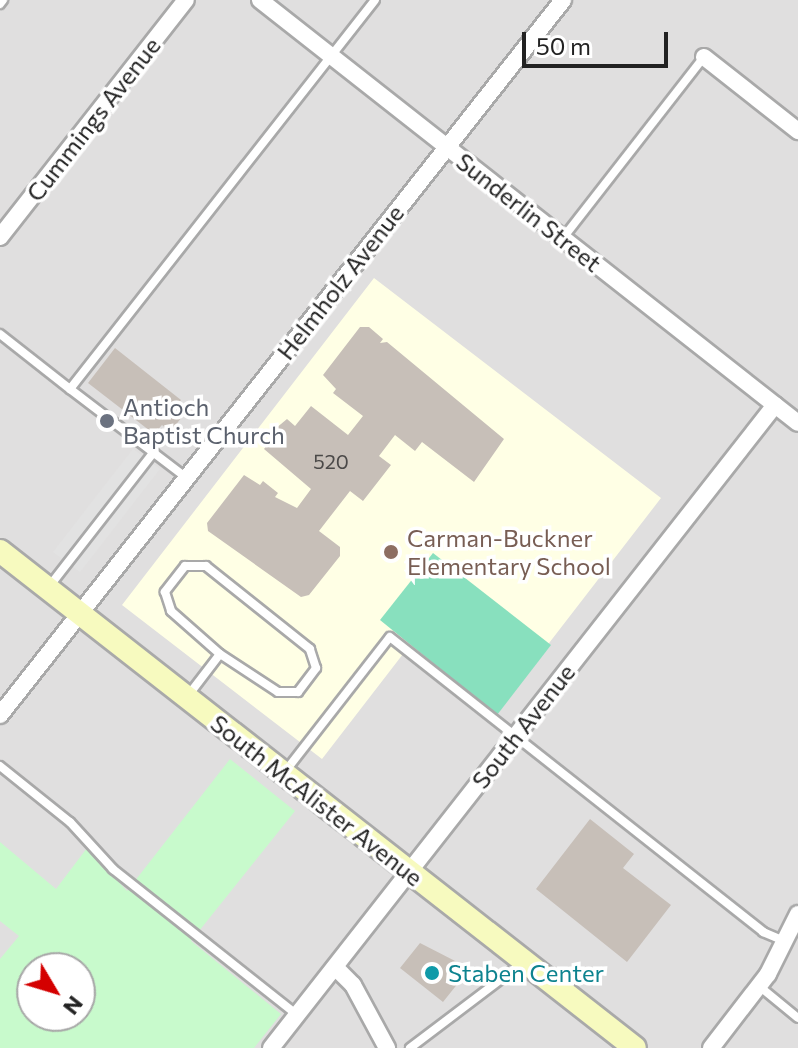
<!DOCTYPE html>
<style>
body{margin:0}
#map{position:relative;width:798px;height:1048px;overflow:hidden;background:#f2efe9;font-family:Commissioner,sans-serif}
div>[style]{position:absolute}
.residential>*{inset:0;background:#e0dfdf}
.education>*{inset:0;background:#ffffe5}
.park>*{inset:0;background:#c8facc}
.pitch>*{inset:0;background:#88e0be}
.parking>*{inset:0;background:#e2e2e2}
.building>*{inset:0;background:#c7bfb8}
.roads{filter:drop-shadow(2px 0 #a9a9a9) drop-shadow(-2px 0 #a9a9a9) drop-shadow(0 2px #a9a9a9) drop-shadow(0 -2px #a9a9a9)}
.lane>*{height:8px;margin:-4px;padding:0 4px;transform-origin:4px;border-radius:4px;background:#fff}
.street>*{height:16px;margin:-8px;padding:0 8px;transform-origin:8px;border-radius:8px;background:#fff}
.secondary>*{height:22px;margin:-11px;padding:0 11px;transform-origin:11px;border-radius:11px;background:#f7fabf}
.dots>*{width:22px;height:22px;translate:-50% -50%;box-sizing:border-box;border:4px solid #fff;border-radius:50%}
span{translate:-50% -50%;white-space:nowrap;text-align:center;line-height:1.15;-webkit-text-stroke:7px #fff;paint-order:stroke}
.number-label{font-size:20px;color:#4b4948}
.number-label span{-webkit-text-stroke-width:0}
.street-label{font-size:24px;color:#222}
.worship-label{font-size:24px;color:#5b616d}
.left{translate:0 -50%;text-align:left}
.education-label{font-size:24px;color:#785e54}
.culture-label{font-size:24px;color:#0d838f}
.north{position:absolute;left:16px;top:952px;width:80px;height:80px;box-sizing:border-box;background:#fff;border:2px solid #a7a7a7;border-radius:50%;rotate:128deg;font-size:22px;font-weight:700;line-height:32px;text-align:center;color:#222}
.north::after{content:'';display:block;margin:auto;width:28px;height:36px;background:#d40000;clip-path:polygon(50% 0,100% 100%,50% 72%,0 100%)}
.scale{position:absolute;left:522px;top:32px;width:146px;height:36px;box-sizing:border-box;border:4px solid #222;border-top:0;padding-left:10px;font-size:24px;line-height:28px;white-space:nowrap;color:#222;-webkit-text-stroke:6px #fff;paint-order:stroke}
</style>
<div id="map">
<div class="residential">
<i style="clip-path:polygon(evenodd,0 0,798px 0,798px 1048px,0 1048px,0 0,32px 968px,80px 968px,80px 1016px,32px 1016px,32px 968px)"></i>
</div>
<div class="education">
<i style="clip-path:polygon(374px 278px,661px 498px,489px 721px,403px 654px,322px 759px,122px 605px)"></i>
</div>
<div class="park">
<i style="clip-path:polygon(evenodd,230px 759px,295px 811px,191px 941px,281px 1014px,254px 1048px,0 1048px,0 959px,19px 936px,0 921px,0 842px,56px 889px,87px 848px,127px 891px,230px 759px,32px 968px,80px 968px,80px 1016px,32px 1016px,32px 968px)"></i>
</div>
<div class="pitch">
<i style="clip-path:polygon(433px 553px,551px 645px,497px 715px,380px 620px)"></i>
</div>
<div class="parking">
<i style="clip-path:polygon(133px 449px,160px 469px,80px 572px,53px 552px)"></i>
</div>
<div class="building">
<i style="clip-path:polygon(360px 327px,369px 327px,383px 339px,380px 343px,387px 342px,504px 439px,474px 482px,422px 442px,415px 451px,395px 435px,379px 456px,391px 465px,363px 501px,350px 491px,319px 531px,340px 547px,340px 556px,309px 595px,301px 597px,208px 531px,207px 523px,244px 475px,260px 485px,263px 481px,278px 493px,275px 497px,297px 508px,311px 489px,264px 449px,273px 437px,269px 434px,287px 419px,295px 426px,311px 406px,348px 435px,363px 416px,333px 393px,336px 389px,323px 375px)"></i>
<i style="clip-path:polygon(115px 348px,181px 400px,173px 410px,182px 417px,170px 432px,162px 425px,154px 434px,88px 383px)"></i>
<i style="clip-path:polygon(590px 819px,634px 854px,623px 868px,671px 905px,627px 962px,536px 889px)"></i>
<i style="clip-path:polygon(420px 943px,459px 963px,453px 969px,463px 977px,443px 1002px,400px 968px)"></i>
</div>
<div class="roads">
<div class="lane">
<i style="left:0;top:4px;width:5px;rotate:-53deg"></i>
<i style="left:563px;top:238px;width:229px;rotate:-52.1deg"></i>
<i style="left:0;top:334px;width:89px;rotate:38.2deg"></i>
<i style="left:70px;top:389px;width:494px;rotate:-51.9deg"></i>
<i style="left:70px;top:389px;width:147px;rotate:37.3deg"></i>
<i style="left:48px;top:588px;width:172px;rotate:-52.1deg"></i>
<i style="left:187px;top:697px;width:54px;rotate:-52.5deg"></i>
<i style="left:220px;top:654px;width:69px;rotate:33.2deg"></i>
<i style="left:278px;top:692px;width:20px"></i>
<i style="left:298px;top:692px;width:30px;rotate:-53deg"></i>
<i style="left:316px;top:668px;width:20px;rotate:-108deg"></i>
<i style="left:310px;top:649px;width:133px;rotate:-141.4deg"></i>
<i style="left:206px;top:566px;width:21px;rotate:180deg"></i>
<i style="left:185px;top:566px;width:33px;rotate:128deg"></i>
<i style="left:165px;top:592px;width:20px;rotate:72deg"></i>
<i style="left:171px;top:611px;width:65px;rotate:41.3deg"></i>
<i style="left:0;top:766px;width:90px;rotate:38.7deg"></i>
<i style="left:70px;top:822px;width:64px;rotate:47.5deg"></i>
<i style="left:113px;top:869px;width:235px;rotate:38.4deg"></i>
<i style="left:284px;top:773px;width:172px;rotate:-52.1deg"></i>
<i style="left:390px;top:637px;width:476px;rotate:38.3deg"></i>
<i style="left:763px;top:932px;width:26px;rotate:23deg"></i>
<i style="left:759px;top:986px;width:50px;rotate:39.4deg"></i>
<i style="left:410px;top:1048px;width:139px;rotate:-37.1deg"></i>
</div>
<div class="street">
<i style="left:260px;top:0;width:684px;rotate:38.18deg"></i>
<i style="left:704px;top:57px;width:120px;rotate:38.2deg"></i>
<i style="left:0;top:237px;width:301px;rotate:-51.9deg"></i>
<i style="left:0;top:715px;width:910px;rotate:-51.78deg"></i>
<i style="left:335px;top:967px;width:25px;rotate:45deg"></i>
<i style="left:353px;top:985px;width:72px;rotate:61.6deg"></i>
<i style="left:271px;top:1048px;width:817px;rotate:-51.91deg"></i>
<i style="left:711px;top:1048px;width:93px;rotate:-52.4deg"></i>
<i style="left:768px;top:974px;width:67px;rotate:-63.4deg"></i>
</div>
<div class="secondary">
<i style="left:0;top:551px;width:806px;rotate:38.05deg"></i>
</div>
</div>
<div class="dots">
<i style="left:107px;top:421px;background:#6b7280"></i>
<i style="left:391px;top:552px;background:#8d6e63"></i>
<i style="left:432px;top:973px;background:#0f9aa8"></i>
</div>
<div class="number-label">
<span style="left:331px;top:461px">520</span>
</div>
<div class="street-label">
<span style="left:93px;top:119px;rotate:-52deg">Cummings Avenue</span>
<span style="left:529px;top:212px;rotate:38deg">Sunderlin Street</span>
<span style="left:340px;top:282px;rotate:-52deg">Helmholz Avenue</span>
<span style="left:523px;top:726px;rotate:-52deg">South Avenue</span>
<span style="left:317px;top:800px;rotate:38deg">South McAlister Avenue</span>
</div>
<div class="worship-label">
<span class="left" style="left:123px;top:421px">Antioch<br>Baptist Church</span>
</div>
<div class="education-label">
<span class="left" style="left:407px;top:552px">Carman-Buckner<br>Elementary School</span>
</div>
<div class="culture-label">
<span class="left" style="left:448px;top:973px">Staben Center</span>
</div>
<div class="north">N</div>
<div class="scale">50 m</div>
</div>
